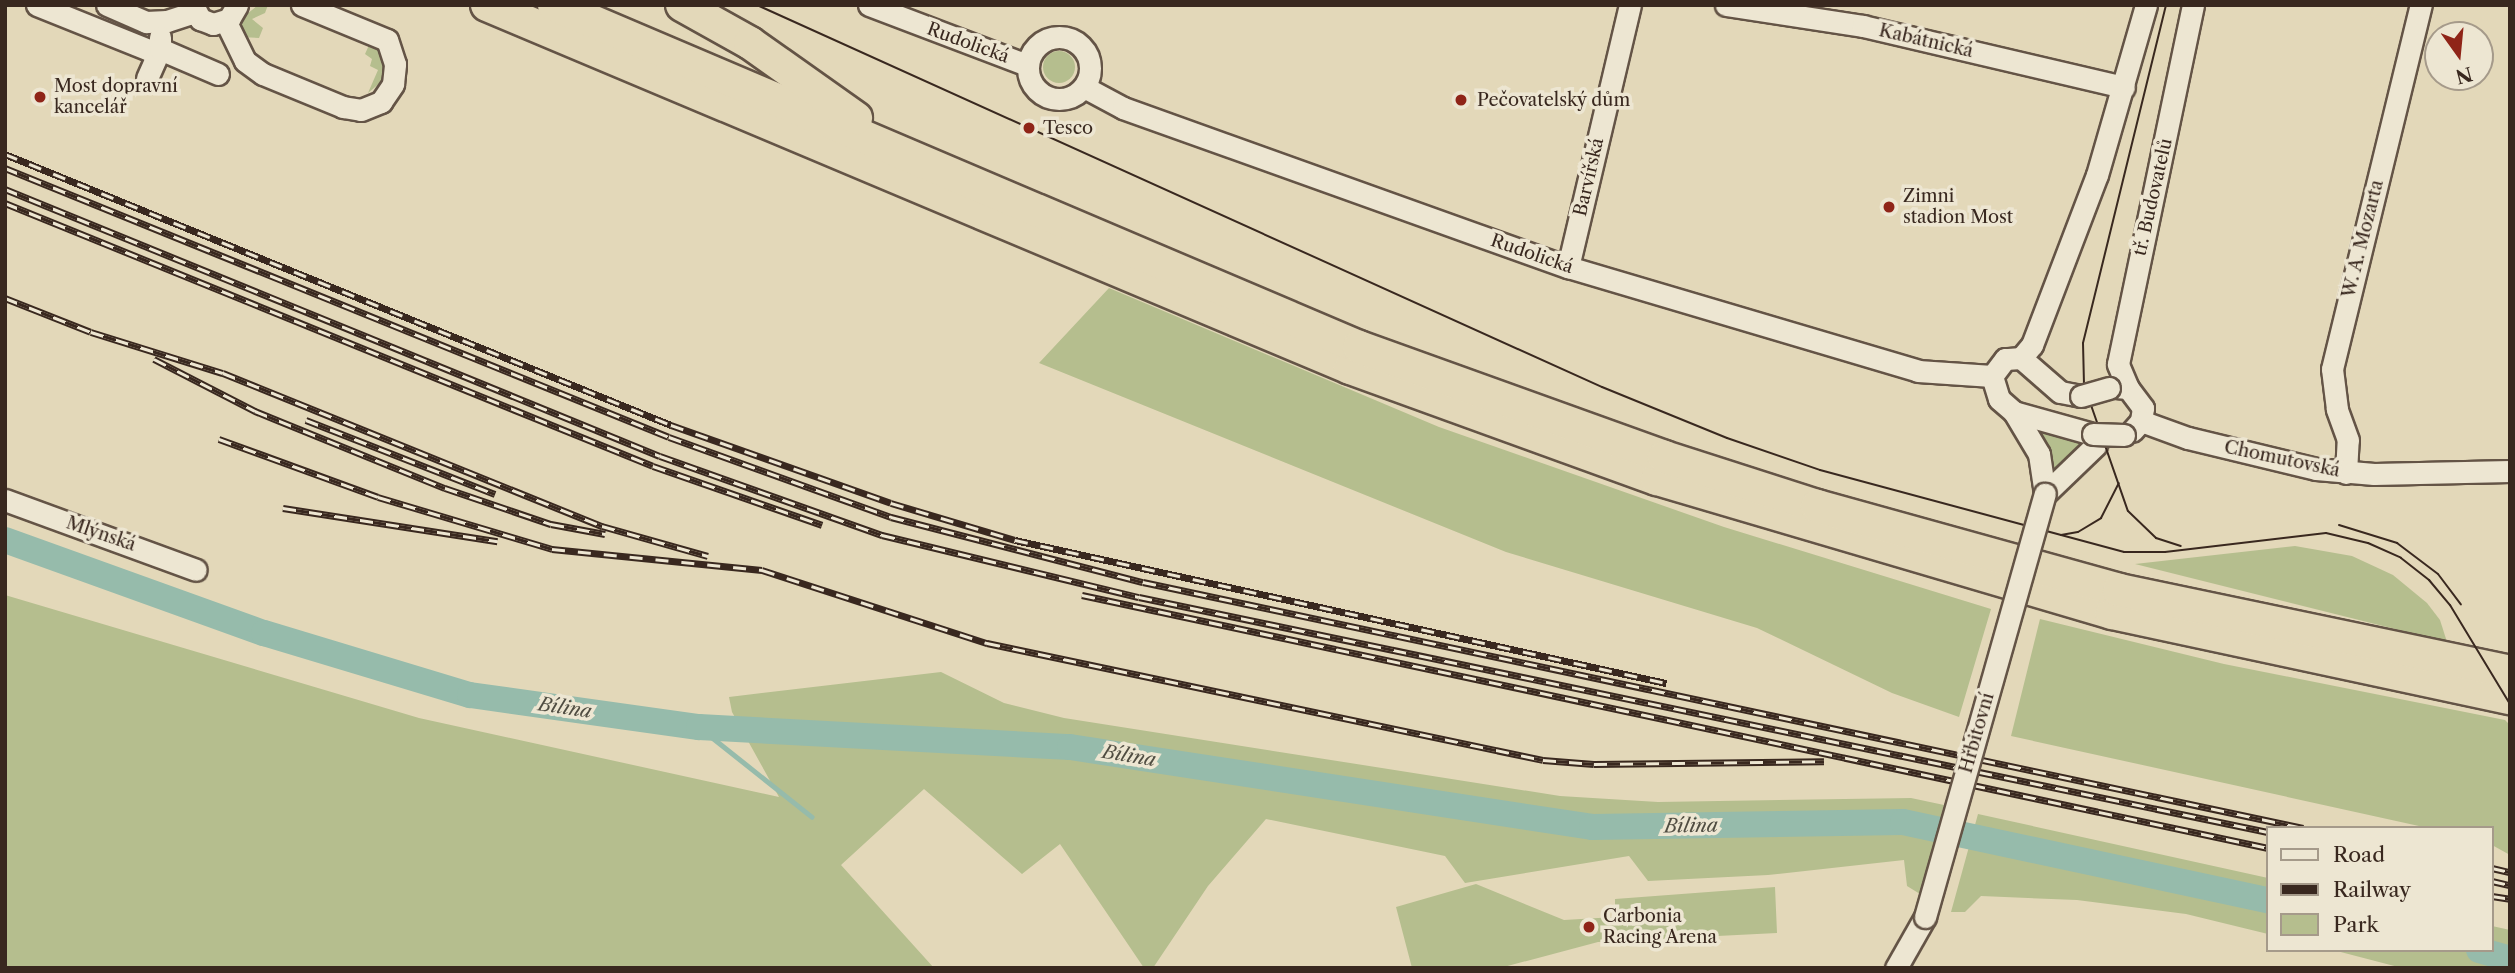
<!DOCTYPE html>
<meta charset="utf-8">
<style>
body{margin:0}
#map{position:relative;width:2515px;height:973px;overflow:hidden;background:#e3d8b9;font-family:"Libre Caslon Text",serif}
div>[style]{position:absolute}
.green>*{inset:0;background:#b5be8e}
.round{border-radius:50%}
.stream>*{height:4.5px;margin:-2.25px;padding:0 2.25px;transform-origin:2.25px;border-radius:2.25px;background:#96bbab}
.river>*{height:26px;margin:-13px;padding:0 13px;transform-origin:13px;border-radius:13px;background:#96bbab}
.roads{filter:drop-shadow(2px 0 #645446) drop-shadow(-2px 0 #645446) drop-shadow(0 2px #645446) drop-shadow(0 -2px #645446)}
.minor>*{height:21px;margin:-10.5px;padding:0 10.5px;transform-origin:10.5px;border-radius:10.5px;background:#ede6d2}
.minor>.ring{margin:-10.5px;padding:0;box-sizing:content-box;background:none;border:21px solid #ede6d2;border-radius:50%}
.highway>*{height:32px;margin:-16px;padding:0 16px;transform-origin:16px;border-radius:16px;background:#e3d8b9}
.tram>*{height:2px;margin:-1px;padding:0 1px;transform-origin:1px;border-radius:1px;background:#39281f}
.rail>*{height:7px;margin-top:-3.5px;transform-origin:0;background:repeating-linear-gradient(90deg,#ede6d2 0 13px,#39281f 0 26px);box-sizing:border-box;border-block:2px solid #39281f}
.bridges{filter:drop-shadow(2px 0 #645446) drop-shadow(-2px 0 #645446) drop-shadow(0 2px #645446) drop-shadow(0 -2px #645446)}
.minor-bridge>*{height:21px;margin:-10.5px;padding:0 10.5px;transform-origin:10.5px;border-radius:10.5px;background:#ede6d2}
.dots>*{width:19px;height:19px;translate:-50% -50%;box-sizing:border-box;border:4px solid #ede6d2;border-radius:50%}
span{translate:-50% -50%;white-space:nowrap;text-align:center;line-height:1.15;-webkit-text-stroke:7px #ede6d2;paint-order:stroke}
.street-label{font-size:18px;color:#39281f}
.poi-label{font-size:18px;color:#39281f}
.left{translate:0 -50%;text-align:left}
.water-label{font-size:19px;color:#504d42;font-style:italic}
.frame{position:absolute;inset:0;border:7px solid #39281f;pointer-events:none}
.legend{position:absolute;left:2266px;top:826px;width:228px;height:126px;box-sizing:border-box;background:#ede6d2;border:2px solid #a59a8a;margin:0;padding:9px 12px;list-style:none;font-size:21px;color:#39281f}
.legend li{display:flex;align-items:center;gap:14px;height:35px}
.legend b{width:35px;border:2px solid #a59a8a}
.north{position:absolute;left:2424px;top:21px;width:70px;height:70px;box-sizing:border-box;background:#ede6d2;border:2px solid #a59a8a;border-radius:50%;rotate:165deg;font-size:19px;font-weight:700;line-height:28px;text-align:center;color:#39281f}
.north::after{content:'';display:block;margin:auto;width:24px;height:32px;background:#8f2418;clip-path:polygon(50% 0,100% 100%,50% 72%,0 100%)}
</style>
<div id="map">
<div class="green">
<i style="clip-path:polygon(258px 5px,268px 5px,265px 13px,252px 19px,263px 28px,259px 38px,239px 37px,242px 18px)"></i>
<i style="clip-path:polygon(370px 43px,381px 50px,385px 62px,381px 82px,368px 93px,378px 70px,370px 66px,372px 59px,365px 54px)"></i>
<i class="round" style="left:1043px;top:51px;width:32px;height:32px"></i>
<i style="clip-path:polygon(1109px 288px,1439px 427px,1724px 527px,1991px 609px,1959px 717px,1892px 693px,1757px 628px,1506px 552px,1039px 363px)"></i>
<i style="clip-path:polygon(2041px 430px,2082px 442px,2053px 472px,2039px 432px)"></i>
<i style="clip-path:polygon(2295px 546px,2352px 556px,2393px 575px,2427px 603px,2440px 620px,2447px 642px,2135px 564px)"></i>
<i style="clip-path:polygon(5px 595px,419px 718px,779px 797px,732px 712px,729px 697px,941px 672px,1004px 703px,1064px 718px,1560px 796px,1658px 802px,1911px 798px,1944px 805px,1920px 894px,1907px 886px,1904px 860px,1768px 875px,1648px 881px,1629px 856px,1465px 883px,1445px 856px,1266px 819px,1208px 886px,1153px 968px,1144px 968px,1060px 844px,1022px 874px,924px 789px,841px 865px,934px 968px,5px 968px)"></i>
<i style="clip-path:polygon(2040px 619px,2224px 664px,2505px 720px,2510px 725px,2510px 855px,2492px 845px,2492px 828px,2428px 828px,2011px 736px)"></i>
<i style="clip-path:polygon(1978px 814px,2268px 878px,2268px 934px,2186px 914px,2077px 900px,1981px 896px,1965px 912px,1951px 912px)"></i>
<i style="clip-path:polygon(1476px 884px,1564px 920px,1615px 917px,1615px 899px,1775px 887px,1777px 933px,1598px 942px,1500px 968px,1412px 968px,1396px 907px)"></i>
<i style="clip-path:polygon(2492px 926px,2510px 930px,2510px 968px,2402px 968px,2333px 950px,2492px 950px)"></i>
</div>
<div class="stream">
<i style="left:699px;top:727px;width:144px;rotate:38.5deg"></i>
</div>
<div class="river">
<i style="left:5px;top:540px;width:275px;rotate:19.8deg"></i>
<i style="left:264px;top:633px;width:215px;rotate:16.8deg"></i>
<i style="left:470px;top:695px;width:231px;rotate:8deg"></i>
<i style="left:699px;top:727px;width:372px;rotate:3.1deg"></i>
<i style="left:1070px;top:747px;width:528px;rotate:8.71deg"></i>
<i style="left:1592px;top:827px;width:311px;rotate:-0.9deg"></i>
<i style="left:1903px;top:822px;width:373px;rotate:12.1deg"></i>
<i style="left:2479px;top:950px;width:32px;rotate:16deg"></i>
</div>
<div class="roads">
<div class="minor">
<i style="left:37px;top:5px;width:121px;rotate:21.9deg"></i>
<i style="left:149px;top:50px;width:11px;rotate:-5deg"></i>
<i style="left:160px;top:49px;width:32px;rotate:114deg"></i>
<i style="left:107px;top:5px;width:43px;rotate:23.6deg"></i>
<i style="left:146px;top:22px;width:21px;rotate:-3deg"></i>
<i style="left:167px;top:21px;width:29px;rotate:-18deg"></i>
<i style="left:193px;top:5px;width:16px;rotate:63deg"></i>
<i style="left:200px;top:19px;width:14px;rotate:21deg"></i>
<i style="left:213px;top:24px;width:17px;rotate:-17deg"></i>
<i style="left:229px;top:19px;width:16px;rotate:-60deg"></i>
<i style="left:869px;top:5px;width:169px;rotate:20.8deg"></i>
<i style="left:1726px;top:5px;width:139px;rotate:8.7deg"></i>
<i style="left:1863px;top:26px;width:268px;rotate:13.2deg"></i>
<i style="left:226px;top:22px;width:43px;rotate:64deg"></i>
<i style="left:245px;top:61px;width:22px;rotate:36deg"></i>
<i style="left:263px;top:74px;width:87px;rotate:22.4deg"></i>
<i style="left:343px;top:107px;width:18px;rotate:9deg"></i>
<i style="left:361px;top:110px;width:22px;rotate:-22deg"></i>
<i style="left:381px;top:102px;width:22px;rotate:-56deg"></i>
<i style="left:393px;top:84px;width:20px;rotate:-84deg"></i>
<i style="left:395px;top:64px;width:25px;rotate:-108deg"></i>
<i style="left:387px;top:40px;width:92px;rotate:-157.6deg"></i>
<i class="ring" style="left:1028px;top:37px;width:41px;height:41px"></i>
<i style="left:160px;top:37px;width:12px;rotate:90deg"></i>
<i style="left:160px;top:49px;width:63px;rotate:23.3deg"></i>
<i style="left:1084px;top:87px;width:44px;rotate:28.3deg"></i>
<i style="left:1123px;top:108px;width:473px;rotate:19.7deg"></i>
<i style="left:1568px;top:267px;width:365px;rotate:16.5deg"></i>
<i style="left:1918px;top:371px;width:74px;rotate:3.9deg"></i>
<i style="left:1568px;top:267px;width:269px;rotate:-76.7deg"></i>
<i style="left:2021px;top:358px;width:17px;rotate:-50deg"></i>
<i style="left:2032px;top:345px;width:182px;rotate:-69.1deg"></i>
<i style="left:2097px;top:175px;width:177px;rotate:-73.9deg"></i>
<i style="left:2115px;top:387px;width:13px;rotate:4deg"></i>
<i style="left:2128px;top:388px;width:25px;rotate:53deg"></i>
<i style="left:2143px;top:408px;width:13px;rotate:99deg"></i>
<i style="left:2141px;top:421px;width:13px;rotate:132deg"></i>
<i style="left:2128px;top:388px;width:26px;rotate:-113deg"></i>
<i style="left:2118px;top:364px;width:367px;rotate:-78.2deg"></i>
<i style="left:2081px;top:396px;width:21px;rotate:-169deg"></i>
<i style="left:2060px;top:392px;width:52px;rotate:-138.9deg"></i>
<i style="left:2021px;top:358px;width:16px;rotate:176deg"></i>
<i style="left:2005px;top:359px;width:21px;rotate:127deg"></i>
<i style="left:1992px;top:376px;width:24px;rotate:73deg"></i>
<i style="left:1999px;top:399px;width:20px;rotate:41deg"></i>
<i style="left:2014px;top:412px;width:82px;rotate:15.6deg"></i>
<i style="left:2014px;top:412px;width:49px;rotate:59.2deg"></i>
<i style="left:2039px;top:454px;width:40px;rotate:81.5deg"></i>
<i style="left:2141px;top:421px;width:50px;rotate:19.9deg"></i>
<i style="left:2188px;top:438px;width:132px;rotate:13.6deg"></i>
<i style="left:2316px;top:469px;width:58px;rotate:4.9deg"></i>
<i style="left:2374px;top:474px;width:136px;rotate:-1.3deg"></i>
<i style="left:2346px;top:473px;width:33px;rotate:-87deg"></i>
<i style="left:2348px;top:440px;width:33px;rotate:-110deg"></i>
<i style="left:2337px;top:409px;width:40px;rotate:-97.1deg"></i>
<i style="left:2332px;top:369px;width:375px;rotate:-76.3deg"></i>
<i style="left:2045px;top:494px;width:71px;rotate:-43.9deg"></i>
<i style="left:5px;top:500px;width:203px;rotate:20.1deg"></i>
<i style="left:1896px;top:968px;width:59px;rotate:-60.4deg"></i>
</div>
<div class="highway">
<i style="left:487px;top:5px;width:936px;rotate:22.81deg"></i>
<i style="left:1350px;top:368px;width:326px;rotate:19.9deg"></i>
<i style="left:1657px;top:479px;width:474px;rotate:16.4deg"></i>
<i style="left:2112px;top:613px;width:407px;rotate:12.1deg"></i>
<i style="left:554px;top:5px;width:875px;rotate:23.02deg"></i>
<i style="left:1359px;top:347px;width:324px;rotate:19.8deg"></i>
<i style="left:1664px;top:457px;width:161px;rotate:17.8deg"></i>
<i style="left:1817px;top:506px;width:313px;rotate:15.5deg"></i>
<i style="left:2119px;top:590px;width:400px;rotate:11.8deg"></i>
<i style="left:682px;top:5px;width:78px;rotate:29.2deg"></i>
<i style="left:750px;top:43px;width:130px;rotate:35.3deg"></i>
</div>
</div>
<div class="tram">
<i style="left:757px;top:5px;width:927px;rotate:24.33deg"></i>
<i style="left:1602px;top:387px;width:135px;rotate:22.2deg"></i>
<i style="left:1727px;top:438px;width:98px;rotate:19deg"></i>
<i style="left:1820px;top:470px;width:315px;rotate:15.1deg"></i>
<i style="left:2124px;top:552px;width:41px"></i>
<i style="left:2165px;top:552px;width:162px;rotate:-6.7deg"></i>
<i style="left:2326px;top:533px;width:43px;rotate:13.4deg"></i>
<i style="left:2368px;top:543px;width:36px;rotate:24deg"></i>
<i style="left:2401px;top:558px;width:36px;rotate:38deg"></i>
<i style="left:2429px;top:580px;width:33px;rotate:50deg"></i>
<i style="left:2450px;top:605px;width:116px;rotate:58.8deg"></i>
<i style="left:2166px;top:5px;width:348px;rotate:103.8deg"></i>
<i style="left:2083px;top:343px;width:42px;rotate:88.6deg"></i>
<i style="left:2084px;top:385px;width:133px;rotate:70.8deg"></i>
<i style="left:2128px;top:511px;width:39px;rotate:44deg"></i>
<i style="left:2156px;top:538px;width:26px;rotate:18deg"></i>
<i style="left:2339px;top:525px;width:61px;rotate:17.2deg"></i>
<i style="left:2397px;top:543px;width:51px;rotate:37.1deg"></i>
<i style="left:2438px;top:574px;width:38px;rotate:53deg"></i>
<i style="left:2061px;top:535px;width:17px;rotate:-10deg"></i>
<i style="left:2078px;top:532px;width:27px;rotate:-31deg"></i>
<i style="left:2101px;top:518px;width:39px;rotate:-63deg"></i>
</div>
<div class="rail">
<i style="left:5px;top:154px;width:719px;rotate:22.14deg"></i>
<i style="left:671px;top:425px;width:233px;rotate:19.5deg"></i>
<i style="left:891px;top:503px;width:129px;rotate:16.6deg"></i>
<i style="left:1015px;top:540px;width:667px;rotate:12.39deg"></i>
<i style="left:5px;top:168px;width:716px;rotate:22.05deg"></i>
<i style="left:669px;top:437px;width:236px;rotate:19.8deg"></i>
<i style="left:891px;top:517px;width:260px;rotate:14.5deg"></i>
<i style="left:1143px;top:582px;width:1186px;rotate:11.97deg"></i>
<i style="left:5px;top:189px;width:707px;rotate:22.18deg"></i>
<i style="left:660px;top:456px;width:236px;rotate:19.6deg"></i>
<i style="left:882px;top:535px;width:264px;rotate:13.6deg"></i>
<i style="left:1139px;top:597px;width:1153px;rotate:11.76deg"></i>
<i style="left:5px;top:203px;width:699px;rotate:22.09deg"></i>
<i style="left:653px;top:466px;width:179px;rotate:19.2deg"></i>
<i style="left:5px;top:298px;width:92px;rotate:21.6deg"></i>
<i style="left:91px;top:332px;width:138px;rotate:17.3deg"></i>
<i style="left:223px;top:373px;width:409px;rotate:22deg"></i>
<i style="left:602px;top:526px;width:110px;rotate:15.8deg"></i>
<i style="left:154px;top:359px;width:114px;rotate:27.2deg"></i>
<i style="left:255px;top:411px;width:205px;rotate:22.1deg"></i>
<i style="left:445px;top:488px;width:112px;rotate:18.8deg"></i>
<i style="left:551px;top:524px;width:55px;rotate:10.5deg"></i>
<i style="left:306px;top:420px;width:203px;rotate:21.4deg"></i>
<i style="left:219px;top:439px;width:169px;rotate:20deg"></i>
<i style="left:378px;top:497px;width:182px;rotate:16.6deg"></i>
<i style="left:552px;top:549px;width:211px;rotate:5.7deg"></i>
<i style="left:762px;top:570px;width:237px;rotate:18deg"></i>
<i style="left:987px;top:643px;width:568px;rotate:11.88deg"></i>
<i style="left:1543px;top:760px;width:51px;rotate:4.5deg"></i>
<i style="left:1594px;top:764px;width:230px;rotate:-0.7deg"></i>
<i style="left:283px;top:508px;width:217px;rotate:8.8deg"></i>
<i style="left:1082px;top:595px;width:1213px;rotate:12.04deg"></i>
<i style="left:2492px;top:868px;width:18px;rotate:13deg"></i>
<i style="left:2492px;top:881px;width:18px;rotate:13deg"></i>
<i style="left:2492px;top:896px;width:18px;rotate:9deg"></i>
</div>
<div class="bridges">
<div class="minor-bridge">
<i style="left:2081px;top:396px;width:29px;rotate:-16deg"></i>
<i style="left:2093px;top:434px;width:31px;rotate:2deg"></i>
<i style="left:1925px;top:917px;width:440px;rotate:-74.2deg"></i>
</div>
</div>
<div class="dots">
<i style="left:40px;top:97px;background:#8f2418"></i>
<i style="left:1461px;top:100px;background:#8f2418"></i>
<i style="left:1029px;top:128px;background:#8f2418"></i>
<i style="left:1889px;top:207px;background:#8f2418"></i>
<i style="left:1589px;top:927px;background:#8f2418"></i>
</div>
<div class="street-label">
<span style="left:1926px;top:41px;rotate:13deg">Kabátnická</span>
<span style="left:968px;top:43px;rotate:20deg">Rudolická</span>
<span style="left:1589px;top:177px;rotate:-77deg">Barvířská</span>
<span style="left:2153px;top:197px;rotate:-77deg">tř. Budovatelů</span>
<span style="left:2363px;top:239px;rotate:-76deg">W. A. Mozarta</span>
<span style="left:1532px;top:254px;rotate:19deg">Rudolická</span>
<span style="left:2282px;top:459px;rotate:12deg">Chomutovská</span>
<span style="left:101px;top:534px;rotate:19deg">Mlýnská</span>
<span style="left:1977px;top:733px;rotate:-74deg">Hřbitovní</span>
</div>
<div class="poi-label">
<span class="left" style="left:54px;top:97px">Most dopravní<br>kancelář</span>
<span class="left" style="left:1477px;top:100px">Pečovatelský dům</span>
<span class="left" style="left:1043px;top:128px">Tesco</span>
<span class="left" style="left:1903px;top:207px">Zimni<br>stadion Most</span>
<span class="left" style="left:1603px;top:927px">Carbonia<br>Racing Arena</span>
</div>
<div class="water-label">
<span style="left:565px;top:708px;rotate:8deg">Bílina</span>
<span style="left:1129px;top:756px;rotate:9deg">Bílina</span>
<span style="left:1691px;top:826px;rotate:-1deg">Bílina</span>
</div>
<div class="frame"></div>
<ul class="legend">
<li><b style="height:9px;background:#ede6d2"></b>Road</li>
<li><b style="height:9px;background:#39281f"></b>Railway</li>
<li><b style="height:19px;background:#b5be8e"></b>Park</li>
</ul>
<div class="north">N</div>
</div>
